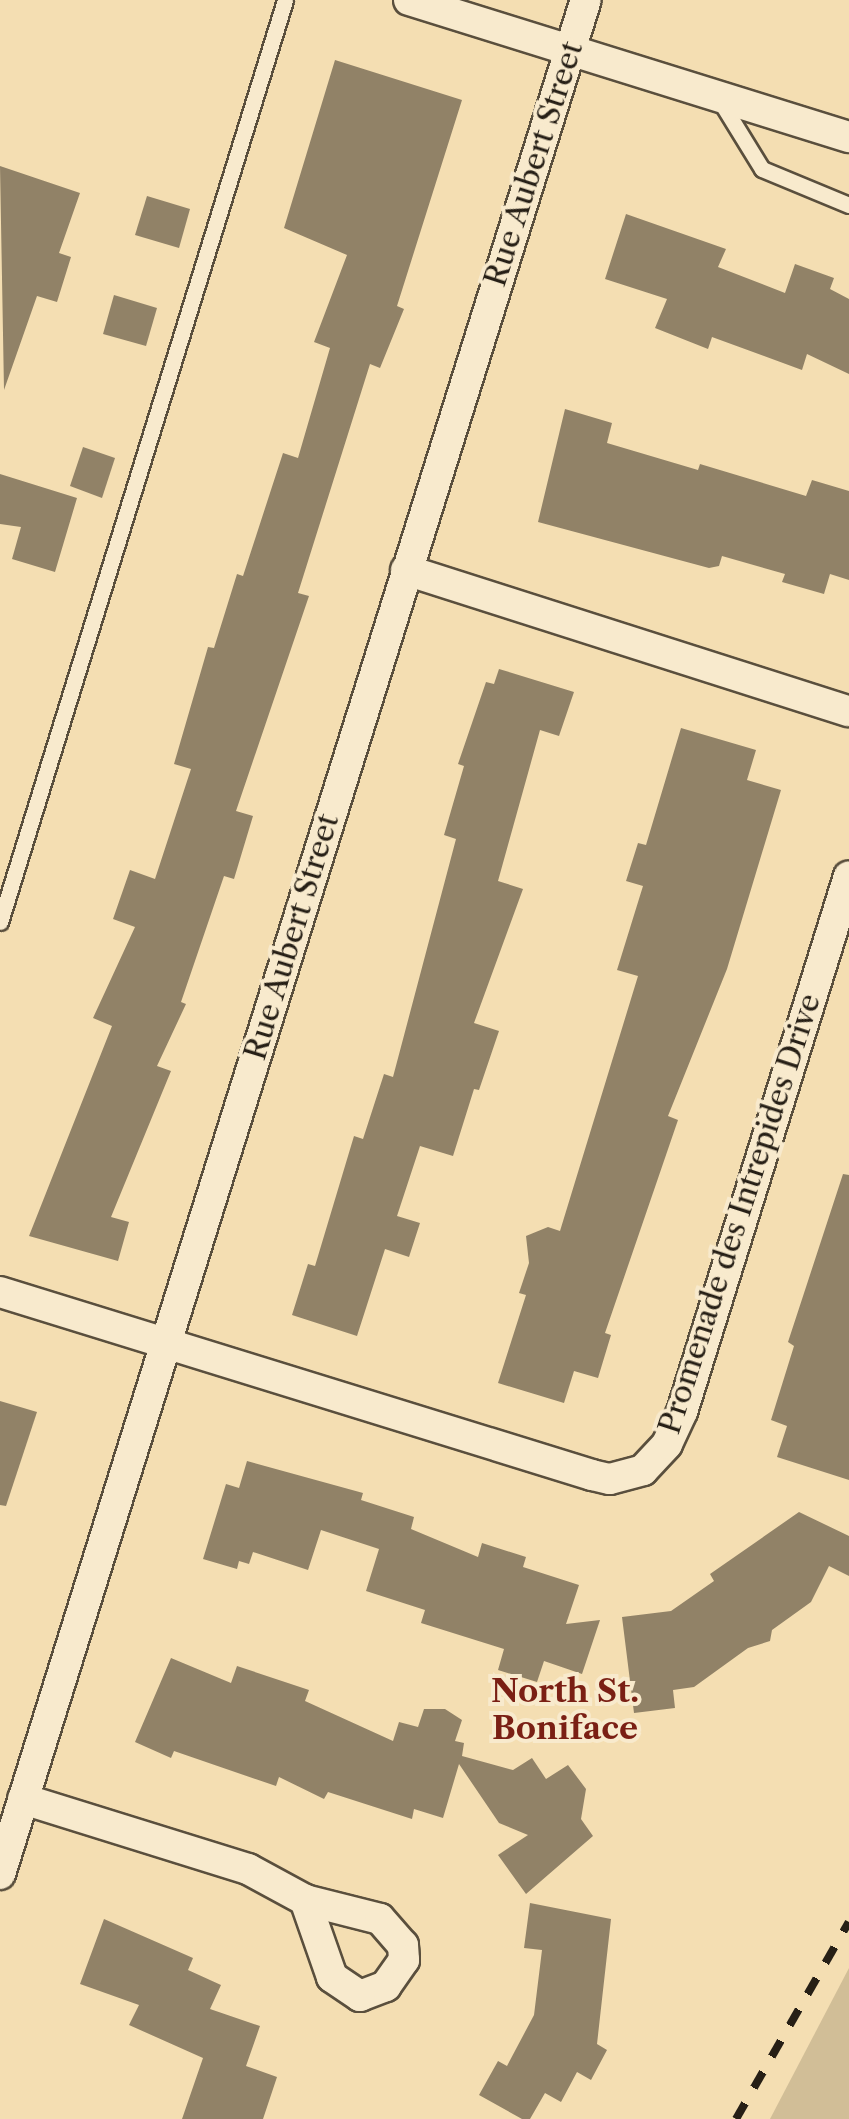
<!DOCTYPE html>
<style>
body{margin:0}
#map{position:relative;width:849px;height:2119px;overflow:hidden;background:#f4deb2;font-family:"Libre Caslon Text",serif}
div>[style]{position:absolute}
.green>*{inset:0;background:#d1be97}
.building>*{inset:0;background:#918267}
.roads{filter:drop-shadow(2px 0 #5a4f3d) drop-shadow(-2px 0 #5a4f3d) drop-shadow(0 2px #5a4f3d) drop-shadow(0 -2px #5a4f3d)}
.service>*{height:15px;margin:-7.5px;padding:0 7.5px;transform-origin:7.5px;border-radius:7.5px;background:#f8eacd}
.minor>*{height:30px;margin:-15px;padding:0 15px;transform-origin:15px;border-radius:15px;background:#f8eacd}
.rail>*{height:8px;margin-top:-4px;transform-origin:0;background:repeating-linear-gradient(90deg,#261f16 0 18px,transparent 0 36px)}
span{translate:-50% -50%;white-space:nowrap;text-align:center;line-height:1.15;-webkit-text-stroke:8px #f8eacd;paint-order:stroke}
.street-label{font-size:30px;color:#261f16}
.neighbourhood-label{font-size:32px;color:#7a1f14;font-weight:700}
</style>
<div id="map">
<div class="green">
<i style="clip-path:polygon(849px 1968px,849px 2119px,770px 2119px)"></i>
</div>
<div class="building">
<i style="clip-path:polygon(335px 60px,462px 100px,397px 306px,404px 309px,380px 368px,370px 364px,298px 593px,309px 596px,236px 811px,253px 816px,234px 879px,224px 876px,181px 1002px,186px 1004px,157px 1066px,171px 1071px,111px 1217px,129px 1222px,118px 1261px,29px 1236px,112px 1026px,93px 1018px,135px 927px,113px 919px,130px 870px,155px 879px,191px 769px,174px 764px,208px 647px,214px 648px,237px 574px,243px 576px,283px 453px,298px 458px,330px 348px,314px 342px,347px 255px,284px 228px)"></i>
<i style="clip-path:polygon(0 166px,80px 193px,59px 253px,71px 257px,57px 302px,37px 296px,4px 390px)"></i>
<i style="clip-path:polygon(147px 196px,190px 209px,179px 248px,135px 235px)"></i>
<i style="clip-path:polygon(626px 214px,726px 249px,718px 267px,785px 293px,795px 264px,834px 278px,830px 289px,849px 299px,849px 374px,807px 354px,802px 370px,712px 337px,708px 349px,655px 328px,667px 299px,605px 279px)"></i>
<i style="clip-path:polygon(114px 295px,157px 308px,146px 346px,103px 334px)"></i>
<i style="clip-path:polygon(565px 409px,612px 423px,607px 443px,698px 470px,700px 464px,806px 496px,812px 480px,849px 491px,849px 580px,830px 574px,824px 594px,782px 582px,785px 574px,722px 556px,719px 566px,709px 568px,538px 522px)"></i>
<i style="clip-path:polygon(83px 447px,115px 458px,102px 498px,70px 486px)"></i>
<i style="clip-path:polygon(0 474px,77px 498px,55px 572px,12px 559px,21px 527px,0 524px)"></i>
<i style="clip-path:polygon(499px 669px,574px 692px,559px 736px,540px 730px,498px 881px,523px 889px,474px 1023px,499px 1031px,479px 1090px,474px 1089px,453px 1156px,420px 1146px,397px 1216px,420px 1223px,409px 1257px,385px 1249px,357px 1336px,292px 1315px,308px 1264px,315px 1266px,354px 1136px,363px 1139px,384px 1074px,393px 1077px,456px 839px,444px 835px,464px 766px,458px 764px,486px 682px,494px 684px)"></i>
<i style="clip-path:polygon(681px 728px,756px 750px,747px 780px,781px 790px,727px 969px,668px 1116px,678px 1120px,605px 1333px,611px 1335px,598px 1378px,574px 1371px,564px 1403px,498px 1383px,526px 1295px,519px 1293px,529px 1263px,526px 1236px,548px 1227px,560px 1231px,638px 976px,617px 970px,643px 886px,626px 881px,638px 843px,646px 845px)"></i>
<i style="clip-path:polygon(843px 1174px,849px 1175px,849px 1480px,777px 1457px,787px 1426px,771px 1420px,794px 1346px,788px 1342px)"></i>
<i style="clip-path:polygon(0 1401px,37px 1412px,6px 1506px,0 1505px)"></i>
<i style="clip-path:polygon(247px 1461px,363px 1493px,361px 1500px,414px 1517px,411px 1529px,478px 1557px,482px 1543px,526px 1557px,523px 1567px,579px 1585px,566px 1624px,600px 1620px,582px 1674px,544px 1661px,537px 1682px,498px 1670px,504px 1649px,421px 1623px,425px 1610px,366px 1591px,379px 1549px,321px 1530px,308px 1570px,253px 1552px,249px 1564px,239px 1561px,237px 1569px,203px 1559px,226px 1484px,239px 1488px)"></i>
<i style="clip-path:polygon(799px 1512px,849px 1536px,849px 1576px,829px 1566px,811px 1602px,772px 1630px,770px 1641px,748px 1648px,694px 1687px,673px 1690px,675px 1708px,634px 1713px,622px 1617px,671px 1611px,714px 1581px,710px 1574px)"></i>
<i style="clip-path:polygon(171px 1658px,231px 1683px,237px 1666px,309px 1690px,305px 1701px,393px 1741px,399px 1722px,418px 1727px,424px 1709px,445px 1709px,462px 1720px,455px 1741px,464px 1743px,462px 1756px,513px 1770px,532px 1758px,546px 1779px,568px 1765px,586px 1789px,581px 1819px,593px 1836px,526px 1894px,498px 1855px,528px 1835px,499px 1823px,459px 1764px,443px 1818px,414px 1809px,412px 1819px,328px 1792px,324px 1799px,279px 1777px,276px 1786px,174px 1751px,171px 1758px,135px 1742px)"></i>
<i style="clip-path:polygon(530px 1903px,611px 1919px,597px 2044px,607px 2050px,591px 2080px,577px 2072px,561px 2102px,545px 2093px,530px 2119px,522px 2119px,479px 2095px,498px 2061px,507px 2066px,534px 2015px,542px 1950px,524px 1948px)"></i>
<i style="clip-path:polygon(104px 1919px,193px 1958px,188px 1970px,221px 1985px,210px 2009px,260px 2026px,246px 2066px,277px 2077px,263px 2119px,182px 2119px,203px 2058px,129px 2025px,139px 2005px,80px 1984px)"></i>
</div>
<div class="roads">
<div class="service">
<i style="left:719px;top:99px;width:82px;rotate:58.4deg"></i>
<i style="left:762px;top:169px;width:94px;rotate:22.5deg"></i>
<i style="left:0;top:922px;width:965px;rotate:-72.82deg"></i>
</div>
<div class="minor">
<i style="left:409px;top:0;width:461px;rotate:17.3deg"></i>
<i style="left:406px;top:570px;width:465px;rotate:17.7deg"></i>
<i style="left:0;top:1292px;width:620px;rotate:17.18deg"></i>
<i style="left:592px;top:1475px;width:18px;rotate:13deg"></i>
<i style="left:610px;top:1479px;width:34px;rotate:-15deg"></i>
<i style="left:643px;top:1470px;width:35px;rotate:-47deg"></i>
<i style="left:667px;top:1444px;width:35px;rotate:-65deg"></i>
<i style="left:682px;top:1412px;width:561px;rotate:-72.69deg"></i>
<i style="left:23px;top:1799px;width:236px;rotate:17.3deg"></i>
<i style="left:248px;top:1869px;width:65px;rotate:28.5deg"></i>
<i style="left:305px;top:1900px;width:77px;rotate:14.2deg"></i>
<i style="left:380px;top:1919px;width:35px;rotate:49deg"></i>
<i style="left:403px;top:1945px;width:15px;rotate:86deg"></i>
<i style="left:404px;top:1960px;width:32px;rotate:125deg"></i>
<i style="left:386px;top:1986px;width:28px;rotate:159deg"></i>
<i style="left:360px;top:1996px;width:34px;rotate:-146deg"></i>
<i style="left:332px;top:1977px;width:82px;rotate:-109.3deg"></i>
<i style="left:0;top:1874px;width:1963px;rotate:-72.64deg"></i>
</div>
</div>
<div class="rail">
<i style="left:736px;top:2119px;width:227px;rotate:-60.2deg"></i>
</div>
<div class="street-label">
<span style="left:534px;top:164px;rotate:-72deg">Rue Aubert Street</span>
<span style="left:292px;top:937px;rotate:-73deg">Rue Aubert Street</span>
<span style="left:740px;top:1214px;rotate:-72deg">Promenade des Intrepides Drive</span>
</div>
<div class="neighbourhood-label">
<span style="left:565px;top:1710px">North St.<br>Boniface</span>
</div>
</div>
